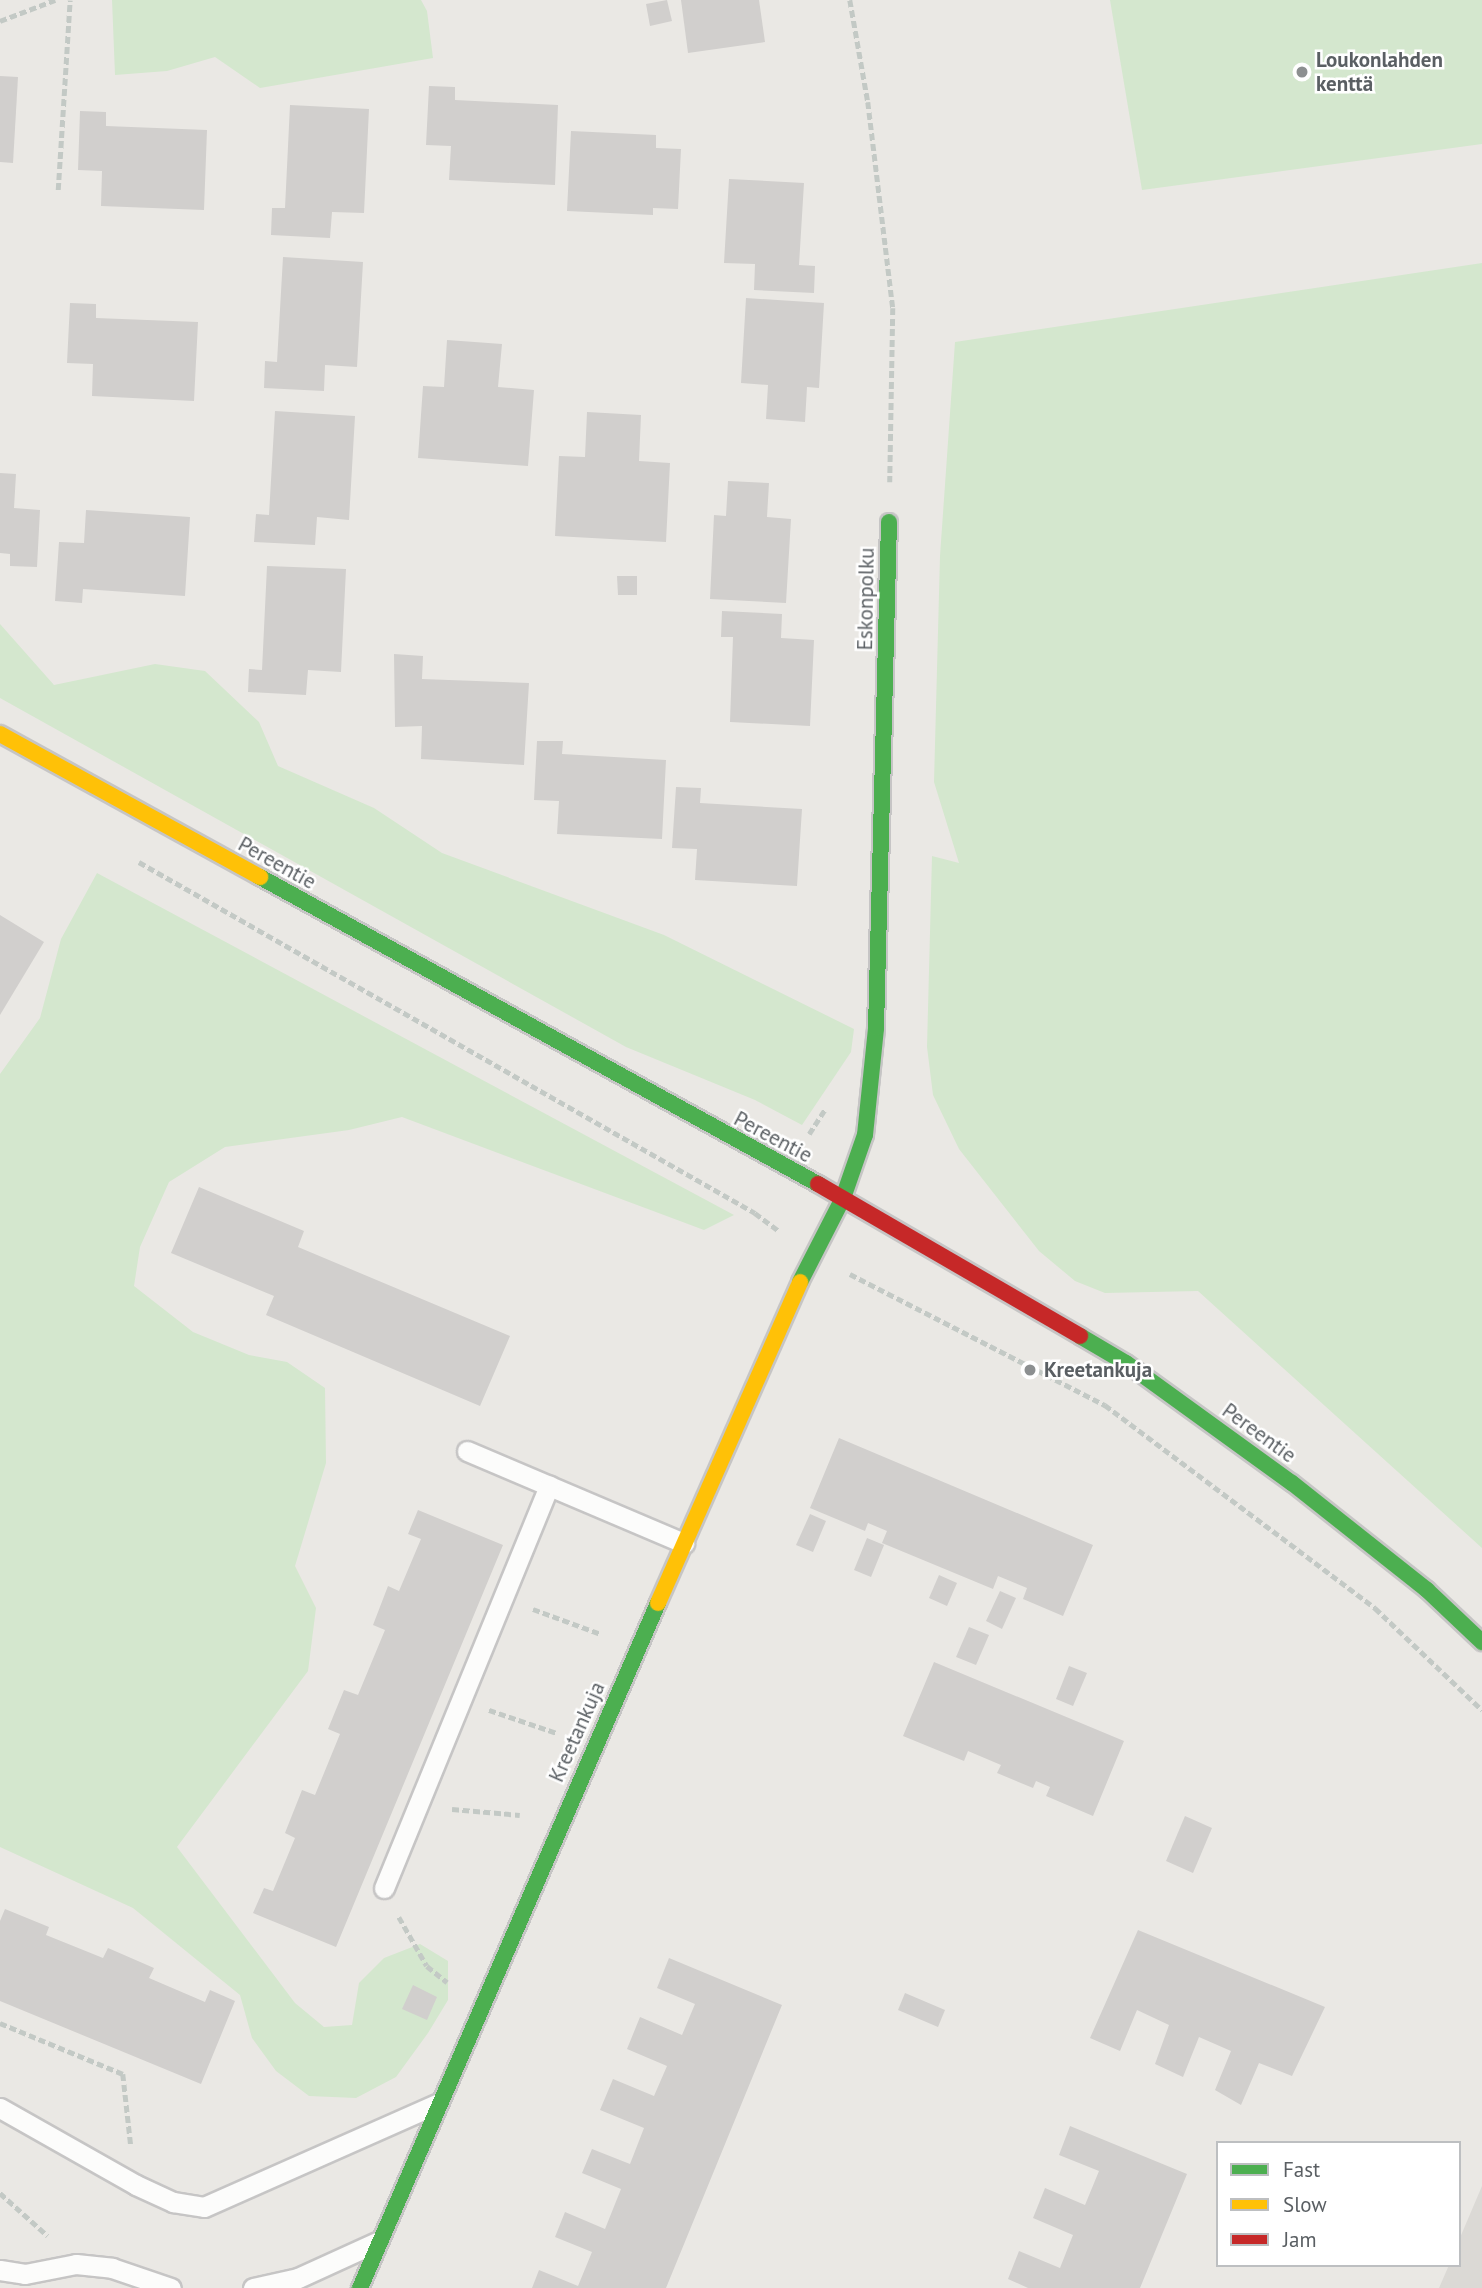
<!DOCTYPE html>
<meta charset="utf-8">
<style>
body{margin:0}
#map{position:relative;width:1482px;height:2288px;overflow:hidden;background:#eae8e4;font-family:"PT Sans",sans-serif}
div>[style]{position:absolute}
.industrial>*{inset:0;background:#dbd9d5}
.green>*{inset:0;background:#d4e7ce}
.building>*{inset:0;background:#d1cfcd}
.path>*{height:4.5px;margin-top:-2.25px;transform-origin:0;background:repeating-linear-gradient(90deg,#c3c9c5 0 7px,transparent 0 10.5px)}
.roads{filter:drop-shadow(2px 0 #c6c5c5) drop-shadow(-2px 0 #c6c5c5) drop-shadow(0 2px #c6c5c5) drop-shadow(0 -2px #c6c5c5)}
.lane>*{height:19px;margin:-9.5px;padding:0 9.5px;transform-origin:9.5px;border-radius:9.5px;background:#fcfcfb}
.fast>*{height:16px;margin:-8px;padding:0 8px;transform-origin:8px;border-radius:8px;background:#4caf50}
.slow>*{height:16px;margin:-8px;padding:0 8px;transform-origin:8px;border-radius:8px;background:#ffc107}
.jam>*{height:16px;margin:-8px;padding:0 8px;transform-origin:8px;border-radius:8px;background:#c62828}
.dots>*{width:19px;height:19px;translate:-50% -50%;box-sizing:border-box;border:4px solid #fff;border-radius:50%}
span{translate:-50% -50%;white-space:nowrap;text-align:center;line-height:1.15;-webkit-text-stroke:5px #fff;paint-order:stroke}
.poi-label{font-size:21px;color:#5a5f63;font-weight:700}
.left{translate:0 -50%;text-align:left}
.street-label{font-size:21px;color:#5a5f63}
.legend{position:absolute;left:1216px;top:2141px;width:245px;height:126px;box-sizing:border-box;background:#fff;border:2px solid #bdbfc1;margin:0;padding:9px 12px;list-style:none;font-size:21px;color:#5a5f63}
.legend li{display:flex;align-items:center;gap:14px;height:35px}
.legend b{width:35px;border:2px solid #bdbfc1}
</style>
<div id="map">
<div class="industrial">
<i style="clip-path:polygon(1482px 2186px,1482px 2288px,1439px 2288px,1449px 2265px,1459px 2265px,1459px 2240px)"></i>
</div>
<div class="green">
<i style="clip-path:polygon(112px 0,421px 0,427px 11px,433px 58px,260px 88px,215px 57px,167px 71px,115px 75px)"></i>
<i style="clip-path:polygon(1110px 0,1482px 0,1482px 144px,1142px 190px)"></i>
<i style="clip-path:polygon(1482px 263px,1482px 1548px,1198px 1291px,1105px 1293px,1075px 1281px,1039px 1251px,959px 1149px,933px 1095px,927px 1047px,932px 856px,959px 863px,934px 782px,940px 556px,955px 342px)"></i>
<i style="clip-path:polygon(0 624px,54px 685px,155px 664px,205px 671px,259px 722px,278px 766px,374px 808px,442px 853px,664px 935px,854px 1029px,851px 1052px,802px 1125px,755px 1100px,626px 1047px,0 698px)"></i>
<i style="clip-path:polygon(97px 873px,734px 1215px,704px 1230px,402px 1117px,349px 1130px,225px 1147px,169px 1182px,140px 1247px,134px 1286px,193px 1332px,249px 1355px,287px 1362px,325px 1388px,326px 1463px,295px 1566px,316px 1608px,308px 1671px,177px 1847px,295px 2003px,324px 2027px,352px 2025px,359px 1983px,384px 1958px,420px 1944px,448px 1961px,448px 2000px,428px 2033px,396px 2077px,356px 2098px,309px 2096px,276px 2071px,252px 2038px,240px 1995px,133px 1908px,0 1847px,0 1074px,40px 1018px,61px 939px)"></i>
</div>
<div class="building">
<i style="clip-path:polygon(667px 0,672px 21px,650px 26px,646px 4px)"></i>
<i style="clip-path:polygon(681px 0,759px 0,765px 42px,688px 53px)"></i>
<i style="clip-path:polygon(0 76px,18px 77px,13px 163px,0 162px)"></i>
<i style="clip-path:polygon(429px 86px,455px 87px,455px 100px,558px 105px,555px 185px,449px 180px,451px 146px,426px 145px)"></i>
<i style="clip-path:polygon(290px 105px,369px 109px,364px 213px,332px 212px,330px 238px,271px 235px,272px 208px,285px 208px)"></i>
<i style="clip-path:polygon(80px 111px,106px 112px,106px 126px,207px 130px,204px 210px,101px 206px,102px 171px,78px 170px)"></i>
<i style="clip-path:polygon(571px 131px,656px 135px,656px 148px,681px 149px,678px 209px,653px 208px,653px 215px,567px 211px)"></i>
<i style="clip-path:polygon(729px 179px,804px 183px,799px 265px,815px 266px,814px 293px,754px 290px,755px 264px,724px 263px)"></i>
<i style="clip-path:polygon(283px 257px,363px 262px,357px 367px,325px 365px,324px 391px,264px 388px,265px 361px,277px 362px)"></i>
<i style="clip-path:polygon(746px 298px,824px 303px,819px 388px,807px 387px,805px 422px,766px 419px,768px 385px,741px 383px)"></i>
<i style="clip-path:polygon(70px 303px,96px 304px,96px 318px,198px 322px,194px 401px,92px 396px,93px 364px,67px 363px)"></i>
<i style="clip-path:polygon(447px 340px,502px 344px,498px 387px,534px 390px,528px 466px,418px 458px,423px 386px,444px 387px)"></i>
<i style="clip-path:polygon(275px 411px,355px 416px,349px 520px,317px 517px,315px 545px,254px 542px,256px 514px,269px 515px)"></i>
<i style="clip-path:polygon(587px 412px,641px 415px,639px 461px,670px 463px,666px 542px,555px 536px,559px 456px,585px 457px)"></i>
<i style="clip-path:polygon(0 473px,16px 474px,14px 508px,40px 510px,37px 567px,10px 566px,10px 554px,0 553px)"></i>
<i style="clip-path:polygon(728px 481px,769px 483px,767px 517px,791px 519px,786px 603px,710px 599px,714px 515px,726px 516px)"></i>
<i style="clip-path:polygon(86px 510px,190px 517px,185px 596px,83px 589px,82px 603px,55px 601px,59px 542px,84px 543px)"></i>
<i style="clip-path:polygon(267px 566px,346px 569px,341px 672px,308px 670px,306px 695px,248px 692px,249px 669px,262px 670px)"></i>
<i style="clip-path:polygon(617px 576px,637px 576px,637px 595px,618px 595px)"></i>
<i style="clip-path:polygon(722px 611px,782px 614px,781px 638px,814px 640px,810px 726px,730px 722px,733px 637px,721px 637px)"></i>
<i style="clip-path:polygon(394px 654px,423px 656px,422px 679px,529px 683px,524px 765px,421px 759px,422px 726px,395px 727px)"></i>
<i style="clip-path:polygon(537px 741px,563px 741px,562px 754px,666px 760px,662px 839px,557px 834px,559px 801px,534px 800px)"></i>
<i style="clip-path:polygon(676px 787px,701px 788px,700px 803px,802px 809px,797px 886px,695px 880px,697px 849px,672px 848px)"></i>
<i style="clip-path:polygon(0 915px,44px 942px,0 1015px)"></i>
<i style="clip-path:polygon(199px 1187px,304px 1231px,298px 1247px,510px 1336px,480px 1406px,266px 1315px,274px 1296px,171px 1253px)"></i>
<i style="clip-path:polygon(839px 1438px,1093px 1545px,1063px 1616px,1023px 1599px,1027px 1588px,998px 1576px,993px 1589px,882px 1543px,887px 1531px,868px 1523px,865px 1531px,810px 1508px)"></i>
<i style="clip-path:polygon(418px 1510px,503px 1545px,336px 1947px,253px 1913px,264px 1888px,273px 1891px,295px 1838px,285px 1833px,302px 1790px,315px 1795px,340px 1734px,328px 1729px,344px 1690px,358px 1695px,385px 1630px,373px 1625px,388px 1586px,399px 1591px,421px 1539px,408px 1534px)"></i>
<i style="clip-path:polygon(810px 1514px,826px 1521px,813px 1552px,796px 1545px)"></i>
<i style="clip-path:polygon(867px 1538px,884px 1545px,871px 1577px,854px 1570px)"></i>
<i style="clip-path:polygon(939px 1575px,957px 1583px,947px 1606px,929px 1598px)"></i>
<i style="clip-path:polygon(1000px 1591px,1016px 1598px,1002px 1629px,986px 1621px)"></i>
<i style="clip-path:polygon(969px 1627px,989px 1635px,976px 1665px,956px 1657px)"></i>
<i style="clip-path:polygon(934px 1662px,1124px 1741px,1093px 1816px,1046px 1796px,1050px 1787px,1036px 1781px,1033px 1788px,997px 1773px,1001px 1765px,968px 1751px,964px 1761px,903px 1736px)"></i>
<i style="clip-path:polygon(1069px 1666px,1087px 1673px,1073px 1706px,1056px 1699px)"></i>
<i style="clip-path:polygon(1185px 1816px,1212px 1828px,1193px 1873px,1166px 1861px)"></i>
<i style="clip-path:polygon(5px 1909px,49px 1927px,46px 1935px,103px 1958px,108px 1948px,154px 1968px,149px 1978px,205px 2002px,210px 1990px,235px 2001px,201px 2084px,0 2001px,0 1921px)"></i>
<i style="clip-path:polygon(1138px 1930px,1325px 2007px,1292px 2076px,1259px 2063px,1241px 2105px,1215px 2090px,1231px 2051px,1199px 2037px,1183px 2077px,1155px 2064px,1169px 2025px,1137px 2010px,1120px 2051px,1090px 2038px)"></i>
<i style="clip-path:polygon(669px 1958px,782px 2005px,666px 2288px,532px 2288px,539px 2270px,578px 2286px,592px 2252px,555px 2237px,565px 2212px,605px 2229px,621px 2189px,582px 2173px,592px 2149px,630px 2164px,644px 2128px,600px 2110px,613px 2079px,654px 2096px,667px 2066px,627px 2049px,640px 2017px,682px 2035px,695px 2004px,657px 1988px)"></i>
<i style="clip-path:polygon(413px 1985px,437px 1997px,427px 2020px,402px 2009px)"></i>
<i style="clip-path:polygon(905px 1993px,945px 2010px,938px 2027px,898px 2010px)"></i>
<i style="clip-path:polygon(1070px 2126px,1187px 2174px,1140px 2288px,1028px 2288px,1008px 2279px,1019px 2251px,1060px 2268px,1073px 2235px,1033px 2218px,1045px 2188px,1085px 2205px,1099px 2171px,1059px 2155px)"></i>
</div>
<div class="path">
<i style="left:850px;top:0;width:104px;rotate:80deg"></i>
<i style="left:868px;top:102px;width:208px;rotate:83.1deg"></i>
<i style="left:893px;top:308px;width:174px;rotate:91deg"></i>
<i style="left:0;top:21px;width:59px;rotate:-20.9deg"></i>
<i style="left:58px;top:190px;width:190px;rotate:-86.4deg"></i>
<i style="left:139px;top:862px;width:709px;rotate:29.67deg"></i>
<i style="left:755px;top:1213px;width:31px;rotate:37deg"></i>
<i style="left:809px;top:1134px;width:30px;rotate:-57deg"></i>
<i style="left:850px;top:1274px;width:287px;rotate:27.2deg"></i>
<i style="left:1105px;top:1405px;width:338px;rotate:36.9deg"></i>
<i style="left:1375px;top:1608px;width:148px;rotate:43.6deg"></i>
<i style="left:533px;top:1609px;width:72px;rotate:20.2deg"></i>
<i style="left:489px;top:1710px;width:72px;rotate:18.7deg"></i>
<i style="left:452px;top:1809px;width:68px;rotate:5deg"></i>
<i style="left:399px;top:1917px;width:56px;rotate:60.3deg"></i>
<i style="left:427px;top:1966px;width:26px;rotate:39deg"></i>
<i style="left:0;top:2023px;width:133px;rotate:22.5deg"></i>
<i style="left:123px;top:2074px;width:72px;rotate:83.7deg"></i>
<i style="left:0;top:2193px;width:64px;rotate:41.9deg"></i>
</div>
<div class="roads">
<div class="lane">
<i style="left:467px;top:1451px;width:236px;rotate:23deg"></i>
<i style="left:384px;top:1888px;width:435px;rotate:-67.7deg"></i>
<i style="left:0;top:2108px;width:156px;rotate:29.5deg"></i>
<i style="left:136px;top:2185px;width:41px;rotate:24.7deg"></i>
<i style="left:173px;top:2202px;width:31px;rotate:9deg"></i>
<i style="left:204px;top:2207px;width:254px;rotate:-23.9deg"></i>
<i style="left:0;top:2270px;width:25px;rotate:9deg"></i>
<i style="left:25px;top:2274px;width:52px;rotate:-11.1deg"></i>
<i style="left:76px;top:2264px;width:36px;rotate:6deg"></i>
<i style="left:112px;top:2268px;width:62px;rotate:18.7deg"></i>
<i style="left:253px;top:2288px;width:46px;rotate:-12.5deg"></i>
<i style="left:298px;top:2278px;width:87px;rotate:-24.5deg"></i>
</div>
<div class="fast">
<i style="left:260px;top:877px;width:637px;rotate:28.82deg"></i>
<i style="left:800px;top:1282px;width:94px;rotate:-62.9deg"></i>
<i style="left:843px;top:1198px;width:67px;rotate:-70.8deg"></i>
<i style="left:865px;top:1135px;width:108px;rotate:-84.1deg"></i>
<i style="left:876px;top:1028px;width:506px;rotate:-88.53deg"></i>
<i style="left:1080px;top:1336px;width:53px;rotate:30.4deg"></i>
<i style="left:1126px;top:1363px;width:205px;rotate:35.9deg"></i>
<i style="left:1292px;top:1483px;width:172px;rotate:38.4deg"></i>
<i style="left:1427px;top:1590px;width:76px;rotate:43.4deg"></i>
<i style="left:360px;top:2288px;width:747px;rotate:-66.49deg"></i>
</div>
<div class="slow">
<i style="left:0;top:734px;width:297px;rotate:28.8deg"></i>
<i style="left:658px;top:1603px;width:351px;rotate:-66.1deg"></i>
</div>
<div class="jam">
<i style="left:818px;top:1184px;width:303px;rotate:30.1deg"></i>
</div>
</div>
<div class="dots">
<i style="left:1302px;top:72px;background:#8c8f90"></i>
<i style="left:1030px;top:1370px;background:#8c8f90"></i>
</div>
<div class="poi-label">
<span class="left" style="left:1316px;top:72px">Loukonlahden<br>kenttä</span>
<span class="left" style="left:1044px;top:1370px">Kreetankuja</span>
</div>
<div class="street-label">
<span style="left:866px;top:599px;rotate:-89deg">Eskonpolku</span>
<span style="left:277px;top:863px;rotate:29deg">Pereentie</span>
<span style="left:773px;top:1137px;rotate:28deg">Pereentie</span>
<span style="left:1259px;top:1433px;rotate:36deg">Pereentie</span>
<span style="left:577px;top:1732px;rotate:-66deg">Kreetankuja</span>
</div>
<ul class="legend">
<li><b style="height:9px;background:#4caf50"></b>Fast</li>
<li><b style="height:9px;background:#ffc107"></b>Slow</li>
<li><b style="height:9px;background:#c62828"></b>Jam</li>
</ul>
</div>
